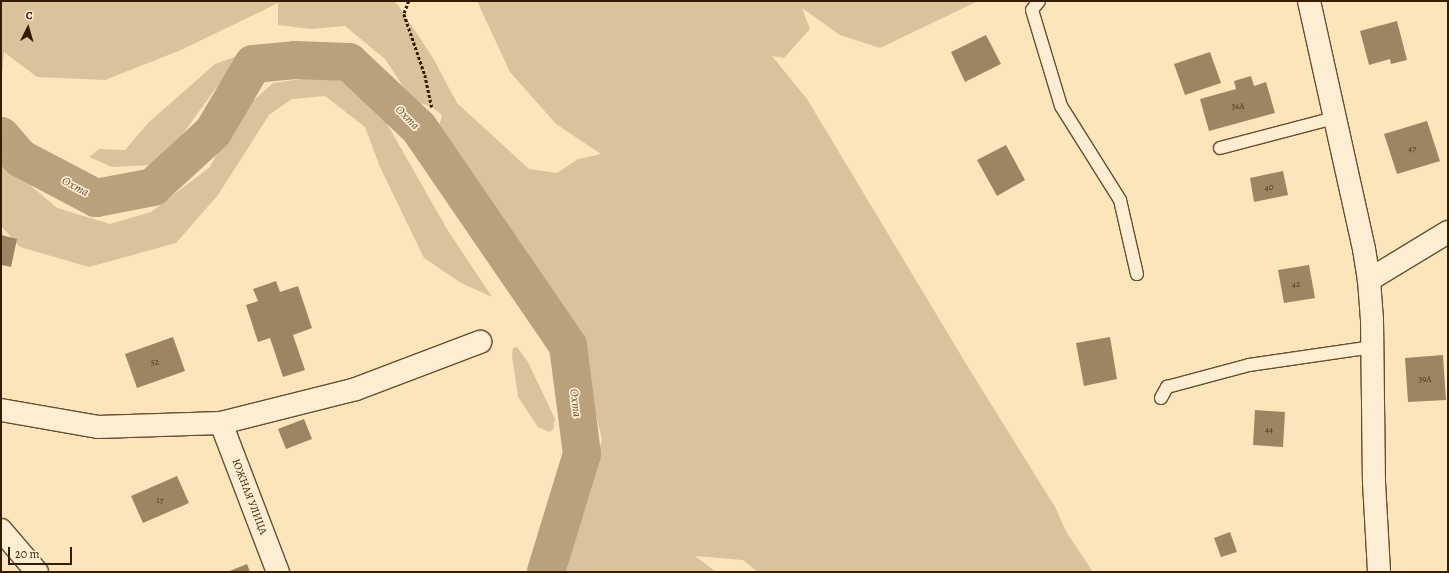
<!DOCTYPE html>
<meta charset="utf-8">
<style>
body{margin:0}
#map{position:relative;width:1449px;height:573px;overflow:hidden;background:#fce5bb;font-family:Alegreya,serif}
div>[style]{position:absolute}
.green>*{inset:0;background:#dac39b}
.river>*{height:38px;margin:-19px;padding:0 19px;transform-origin:19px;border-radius:19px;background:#b8a17b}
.building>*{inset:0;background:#9c8561}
.path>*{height:2.5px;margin-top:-1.25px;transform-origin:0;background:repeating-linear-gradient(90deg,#351c00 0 3px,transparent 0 5px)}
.roads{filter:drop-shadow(1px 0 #674e2f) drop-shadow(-1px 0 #674e2f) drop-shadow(0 1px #674e2f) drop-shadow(0 -1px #674e2f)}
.lane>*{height:12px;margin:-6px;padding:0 6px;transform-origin:6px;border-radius:6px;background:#fdeed3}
.street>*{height:22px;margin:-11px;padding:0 11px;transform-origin:11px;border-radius:11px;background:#fdeed3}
span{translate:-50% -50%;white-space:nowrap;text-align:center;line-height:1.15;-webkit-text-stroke:3.5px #fdeed3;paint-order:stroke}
.number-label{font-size:9px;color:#4f3618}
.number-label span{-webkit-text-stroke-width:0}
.street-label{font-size:11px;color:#351c00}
.water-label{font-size:12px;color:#695131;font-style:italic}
.frame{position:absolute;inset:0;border:2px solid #351c00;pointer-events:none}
.north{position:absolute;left:8px;top:8px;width:40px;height:40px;-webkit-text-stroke:3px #fdeed3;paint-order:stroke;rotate:5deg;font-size:11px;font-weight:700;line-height:16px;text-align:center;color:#351c00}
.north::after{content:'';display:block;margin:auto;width:14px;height:18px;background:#351c00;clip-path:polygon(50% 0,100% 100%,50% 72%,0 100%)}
.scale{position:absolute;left:8px;top:547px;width:64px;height:18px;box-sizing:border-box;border:2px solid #351c00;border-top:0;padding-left:5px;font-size:12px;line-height:14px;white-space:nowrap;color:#351c00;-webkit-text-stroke:3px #fdeed3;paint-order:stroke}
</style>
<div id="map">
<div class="green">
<i style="clip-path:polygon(1px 1px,393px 1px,398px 5px,433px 58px,457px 103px,529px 169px,557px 173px,578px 159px,601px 154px,556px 124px,510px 72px,477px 1px,978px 1px,880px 48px,840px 35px,802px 8px,810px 29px,784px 58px,772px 56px,807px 99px,968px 367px,1055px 507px,1067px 533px,1093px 572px,758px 572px,743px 560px,695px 556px,716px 572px,566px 572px,602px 440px,576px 331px,438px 131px,442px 115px,432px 107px,412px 100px,385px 59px,345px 26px,310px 29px,278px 25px,278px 3px,181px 50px,105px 80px,37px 77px,4px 52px,1px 88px)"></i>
<i style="clip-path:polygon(240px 55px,182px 135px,154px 165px,112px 167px,89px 157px,99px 149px,125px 150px,148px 123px,215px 64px)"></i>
<i style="clip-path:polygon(316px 77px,353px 83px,386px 122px,447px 229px,492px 297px,461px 283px,424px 258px,380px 167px,365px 127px,325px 96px,292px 99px,269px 115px,218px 195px,176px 243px,89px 267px,20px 247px,1px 226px,1px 160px,57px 208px,110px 224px,151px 212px,210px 167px,236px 116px,273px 83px)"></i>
<i style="clip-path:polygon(517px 347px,528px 362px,555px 419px,553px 430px,549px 432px,538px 427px,518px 397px,512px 355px,513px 348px)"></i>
</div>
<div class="river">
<i style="left:1px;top:136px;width:29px;rotate:49deg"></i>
<i style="left:20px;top:158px;width:86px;rotate:27.8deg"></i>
<i style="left:96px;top:198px;width:58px;rotate:-10.9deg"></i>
<i style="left:153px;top:187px;width:81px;rotate:-42.5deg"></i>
<i style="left:213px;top:132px;width:79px;rotate:-59.5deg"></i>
<i style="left:253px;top:64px;width:42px;rotate:-5.4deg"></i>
<i style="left:295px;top:60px;width:54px;rotate:2.1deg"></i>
<i style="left:349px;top:62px;width:96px;rotate:43.3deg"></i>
<i style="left:419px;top:128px;width:264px;rotate:55.6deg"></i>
<i style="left:568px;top:346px;width:109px;rotate:82.6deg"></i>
<i style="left:582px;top:454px;width:123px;rotate:107deg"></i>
</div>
<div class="building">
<i style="clip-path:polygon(1397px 21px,1407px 60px,1391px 64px,1390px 59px,1369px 65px,1360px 31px)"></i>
<i style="clip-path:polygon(986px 35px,1001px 64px,965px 82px,951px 52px)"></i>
<i style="clip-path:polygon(1210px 52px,1221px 83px,1185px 95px,1174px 64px)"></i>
<i style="clip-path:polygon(1251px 76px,1254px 86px,1266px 82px,1275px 113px,1209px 131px,1200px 99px,1236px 89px,1234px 81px)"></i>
<i style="clip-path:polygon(1427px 121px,1440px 161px,1397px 174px,1384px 134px)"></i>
<i style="clip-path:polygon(1006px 145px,1025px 180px,997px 196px,977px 160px)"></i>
<i style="clip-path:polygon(1283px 171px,1288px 195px,1254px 202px,1250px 178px)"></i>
<i style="clip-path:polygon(1px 235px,17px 239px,11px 267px,2px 265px)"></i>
<i style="clip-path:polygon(1309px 265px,1315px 298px,1284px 303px,1278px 270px)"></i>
<i style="clip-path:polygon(276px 281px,280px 292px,298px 286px,312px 328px,293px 335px,305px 370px,283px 377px,270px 338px,258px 342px,246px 305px,258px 301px,253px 289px)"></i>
<i style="clip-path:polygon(173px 337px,185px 371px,137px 388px,125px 354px)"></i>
<i style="clip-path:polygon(1110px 337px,1117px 379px,1084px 386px,1076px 343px)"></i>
<i style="clip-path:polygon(1443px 355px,1446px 400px,1408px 402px,1405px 358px)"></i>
<i style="clip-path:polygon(1255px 410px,1285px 412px,1283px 447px,1253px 445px)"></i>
<i style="clip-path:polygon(304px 419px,312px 439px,286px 449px,278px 429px)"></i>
<i style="clip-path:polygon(177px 476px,189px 503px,143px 523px,131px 496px)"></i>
<i style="clip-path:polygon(1230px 532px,1237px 552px,1221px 557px,1214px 538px)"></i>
<i style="clip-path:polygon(247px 564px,250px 572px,227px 572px)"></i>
</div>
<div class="path">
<i style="left:409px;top:1px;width:14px;rotate:111deg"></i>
<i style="left:404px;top:14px;width:65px;rotate:71deg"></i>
<i style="left:425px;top:75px;width:33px;rotate:78deg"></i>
</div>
<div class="roads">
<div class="lane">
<i style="left:1039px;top:1px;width:11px;rotate:128deg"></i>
<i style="left:1032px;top:10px;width:100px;rotate:73.2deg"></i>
<i style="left:1061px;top:106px;width:111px;rotate:57.9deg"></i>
<i style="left:1120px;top:200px;width:76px;rotate:77.1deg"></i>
<i style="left:1220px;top:148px;width:118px;rotate:-14.7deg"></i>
<i style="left:1161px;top:398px;width:13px;rotate:-61deg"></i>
<i style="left:1167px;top:387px;width:85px;rotate:-15deg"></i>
<i style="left:1249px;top:365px;width:125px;rotate:-8.3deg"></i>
</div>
<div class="street">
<i style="left:1309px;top:1px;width:254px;rotate:77.5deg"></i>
<i style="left:1364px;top:249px;width:31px;rotate:81deg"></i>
<i style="left:1369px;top:280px;width:40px;rotate:85.7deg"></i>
<i style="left:1372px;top:320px;width:162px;rotate:89.3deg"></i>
<i style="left:1374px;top:482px;width:90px;rotate:86.8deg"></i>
<i style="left:1369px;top:280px;width:92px;rotate:-31.3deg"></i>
<i style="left:1px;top:410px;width:98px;rotate:9.9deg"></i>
<i style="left:98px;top:427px;width:123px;rotate:-1.9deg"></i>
<i style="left:221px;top:423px;width:139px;rotate:-14.1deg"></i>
<i style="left:356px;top:389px;width:133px;rotate:-20.8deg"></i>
<i style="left:221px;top:423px;width:160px;rotate:69.1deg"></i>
<i style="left:1px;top:530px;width:55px;rotate:49.4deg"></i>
</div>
</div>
<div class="number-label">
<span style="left:1238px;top:106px">36А</span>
<span style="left:1412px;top:148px">47</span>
<span style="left:1269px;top:187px">40</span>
<span style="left:1296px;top:284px">42</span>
<span style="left:155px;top:362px">52</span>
<span style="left:1425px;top:379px">39А</span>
<span style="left:1269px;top:429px">44</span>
<span style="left:160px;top:500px">17</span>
</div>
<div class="street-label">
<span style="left:249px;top:497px;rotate:69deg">ЮЖНАЯ УЛИЦА</span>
</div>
<div class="water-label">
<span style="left:407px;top:118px;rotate:45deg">Охта</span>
<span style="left:75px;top:187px;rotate:28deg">Охта</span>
<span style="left:575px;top:403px;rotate:83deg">Охта</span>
</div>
<div class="frame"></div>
<div class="north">С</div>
<div class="scale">20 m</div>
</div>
